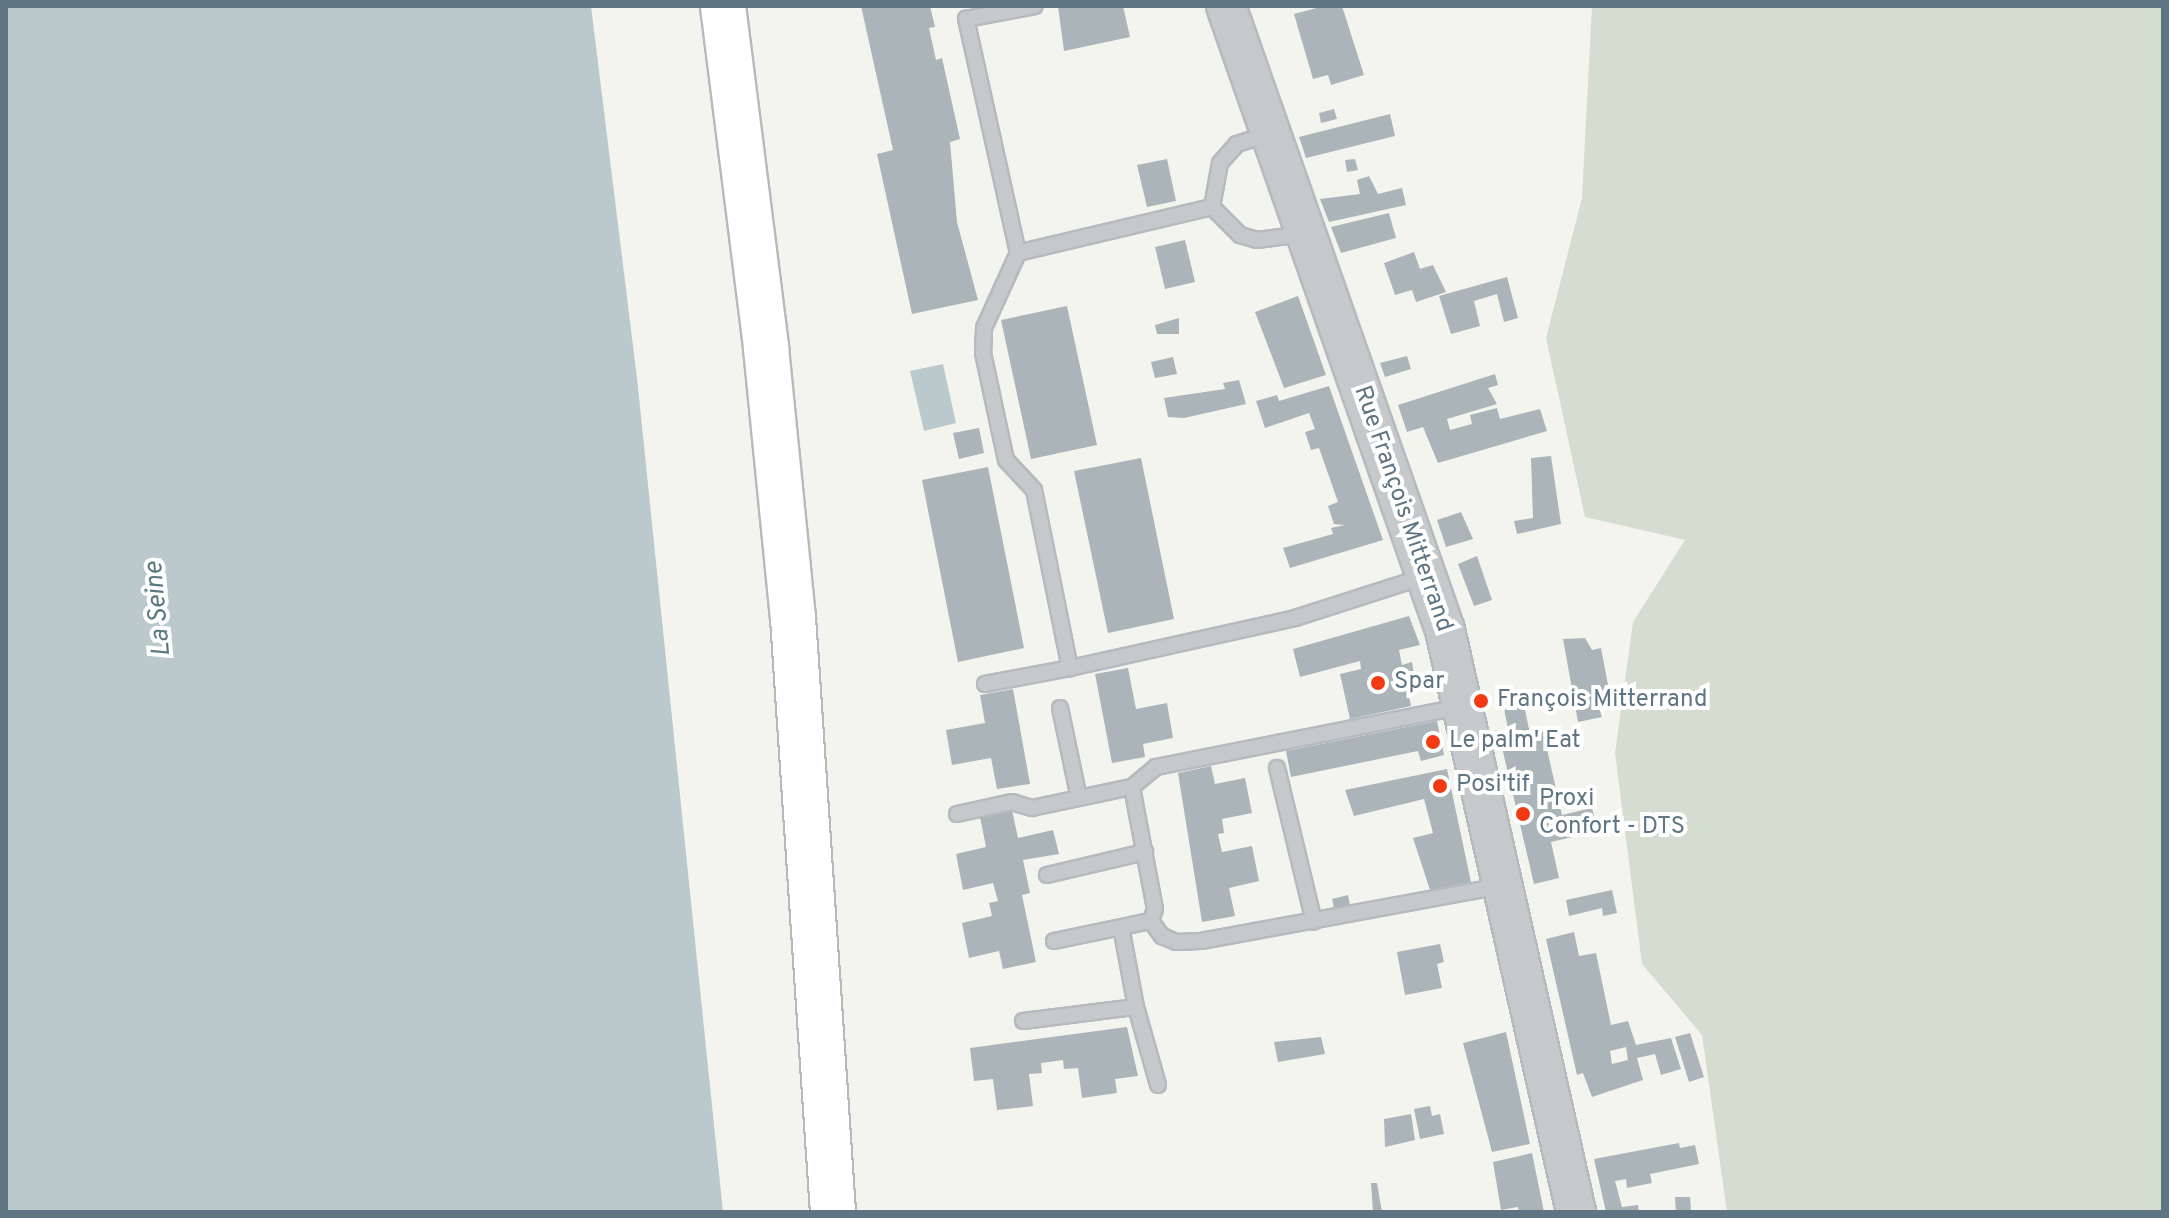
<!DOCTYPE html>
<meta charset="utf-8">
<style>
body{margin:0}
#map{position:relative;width:2169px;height:1218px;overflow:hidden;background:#f4f4ef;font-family:Overpass,sans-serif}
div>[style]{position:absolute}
.green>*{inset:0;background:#d5dcd0}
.water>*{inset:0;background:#bbc9cd}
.building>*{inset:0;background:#abb4b8}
.roads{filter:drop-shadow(2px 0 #b6babe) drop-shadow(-2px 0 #b6babe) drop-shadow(0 2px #b6babe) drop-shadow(0 -2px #b6babe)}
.service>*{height:14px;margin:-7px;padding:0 7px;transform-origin:7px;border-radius:7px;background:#c6c9cc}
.tertiary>*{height:38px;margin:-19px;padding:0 19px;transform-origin:19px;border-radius:19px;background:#c6c9cc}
.primary>*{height:44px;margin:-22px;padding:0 22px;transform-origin:22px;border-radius:22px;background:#fff}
.dots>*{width:22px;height:22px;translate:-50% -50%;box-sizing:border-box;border:4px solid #fff;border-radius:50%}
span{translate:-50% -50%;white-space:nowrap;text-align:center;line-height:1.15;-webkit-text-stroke:8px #fff;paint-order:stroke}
.street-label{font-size:24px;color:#607583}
.poi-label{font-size:24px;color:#607583}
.left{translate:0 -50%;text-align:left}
.water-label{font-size:26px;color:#5b7981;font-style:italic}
.frame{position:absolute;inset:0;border:8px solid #607583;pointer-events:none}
</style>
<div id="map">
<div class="green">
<i style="clip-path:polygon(1592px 6px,2163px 6px,2163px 1212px,1727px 1212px,1702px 1035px,1642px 964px,1615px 753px,1633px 622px,1685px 540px,1585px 517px,1546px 338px,1582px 198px)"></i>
</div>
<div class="water">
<i style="clip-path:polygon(6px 6px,591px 6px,637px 378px,723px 1212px,6px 1212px)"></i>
<i style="clip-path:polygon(943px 364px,956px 423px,924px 431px,910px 371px)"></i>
</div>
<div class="building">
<i style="clip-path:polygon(861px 6px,930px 6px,935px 27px,929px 28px,936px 60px,942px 58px,960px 139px,950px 142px,957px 222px,978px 300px,912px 314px,877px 154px,893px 150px)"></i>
<i style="clip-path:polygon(1058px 6px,1123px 6px,1130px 37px,1064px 51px)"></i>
<i style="clip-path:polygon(1324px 6px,1342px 6px,1364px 75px,1331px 85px,1328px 75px,1313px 79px,1294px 14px)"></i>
<i style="clip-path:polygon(1334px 109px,1337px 119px,1321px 123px,1319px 113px)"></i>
<i style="clip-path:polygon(1390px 114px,1395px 136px,1306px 158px,1299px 137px)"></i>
<i style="clip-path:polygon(1167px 159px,1176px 201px,1147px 207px,1137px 165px)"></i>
<i style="clip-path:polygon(1355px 159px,1358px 170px,1347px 172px,1345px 160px)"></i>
<i style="clip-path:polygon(1369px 176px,1378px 194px,1402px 188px,1406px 205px,1329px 222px,1320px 199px,1360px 194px,1357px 180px)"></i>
<i style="clip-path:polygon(1389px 213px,1396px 238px,1341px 253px,1331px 227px)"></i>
<i style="clip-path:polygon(1185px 240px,1195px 282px,1165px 289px,1155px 247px)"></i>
<i style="clip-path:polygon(1414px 252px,1420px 269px,1433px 265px,1446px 292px,1416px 302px,1412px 290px,1395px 295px,1384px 263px)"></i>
<i style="clip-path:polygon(1507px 277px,1518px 318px,1504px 322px,1497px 294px,1474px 301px,1480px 326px,1451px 334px,1439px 296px)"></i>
<i style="clip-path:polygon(1298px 296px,1326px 375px,1284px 388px,1255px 312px)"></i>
<i style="clip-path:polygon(1067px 306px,1097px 445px,1031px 459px,1001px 320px)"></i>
<i style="clip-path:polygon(1179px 318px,1179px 334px,1157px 334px,1155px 325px)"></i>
<i style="clip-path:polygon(1407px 356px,1411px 369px,1385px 377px,1380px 363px)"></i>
<i style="clip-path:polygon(1173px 357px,1177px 374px,1155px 378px,1151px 362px)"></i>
<i style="clip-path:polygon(1495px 374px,1498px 385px,1488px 388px,1497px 404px,1447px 419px,1450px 430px,1472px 424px,1470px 415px,1497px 408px,1500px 419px,1540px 409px,1547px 431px,1438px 463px,1423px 427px,1407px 432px,1398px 405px)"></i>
<i style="clip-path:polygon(1239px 380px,1246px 404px,1184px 418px,1168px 417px,1164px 398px,1225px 389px,1223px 383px)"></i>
<i style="clip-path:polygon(1329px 386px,1383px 540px,1290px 568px,1283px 548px,1333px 534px,1331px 528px,1345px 525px,1334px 524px,1328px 506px,1338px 502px,1319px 448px,1311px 450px,1305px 432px,1315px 429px,1309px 413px,1265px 428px,1256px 401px,1277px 395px,1279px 401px)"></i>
<i style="clip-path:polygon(979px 428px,984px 453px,959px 459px,953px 433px)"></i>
<i style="clip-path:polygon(1551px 456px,1561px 524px,1517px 534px,1514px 521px,1533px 518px,1531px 458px)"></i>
<i style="clip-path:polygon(1141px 458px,1174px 619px,1108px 633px,1074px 471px)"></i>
<i style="clip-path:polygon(988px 467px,1024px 648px,958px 662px,922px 480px)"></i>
<i style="clip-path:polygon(1461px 512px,1473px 539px,1446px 547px,1437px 520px)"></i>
<i style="clip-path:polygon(1477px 556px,1492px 600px,1474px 606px,1458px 564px)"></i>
<i style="clip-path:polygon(1409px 616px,1420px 645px,1399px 650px,1402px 665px,1412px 662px,1415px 680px,1406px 682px,1411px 706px,1350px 719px,1340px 674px,1361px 669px,1360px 661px,1300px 677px,1293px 649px)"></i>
<i style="clip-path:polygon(1585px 638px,1592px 650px,1601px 648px,1609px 690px,1604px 691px,1607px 705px,1599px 707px,1602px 717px,1578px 722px,1563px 639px)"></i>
<i style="clip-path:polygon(1128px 668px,1136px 709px,1167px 703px,1173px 738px,1143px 744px,1145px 757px,1112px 763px,1095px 674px)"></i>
<i style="clip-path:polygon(1013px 689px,1030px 784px,997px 789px,991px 758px,952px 765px,946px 730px,985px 723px,980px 695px)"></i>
<i style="clip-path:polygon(1524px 705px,1530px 734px,1543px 732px,1562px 815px,1592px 808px,1598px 831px,1551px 842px,1559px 878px,1534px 884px,1500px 739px,1510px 738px,1504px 709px)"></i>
<i style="clip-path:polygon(1437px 721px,1444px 755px,1421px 761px,1418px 751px,1291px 777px,1286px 751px)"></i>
<i style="clip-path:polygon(1211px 766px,1215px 784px,1245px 778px,1252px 813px,1222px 819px,1224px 833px,1218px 834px,1222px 852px,1252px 846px,1259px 881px,1229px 888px,1235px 916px,1202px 922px,1178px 773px)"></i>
<i style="clip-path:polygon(1447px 769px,1471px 882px,1430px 890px,1413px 838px,1433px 833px,1424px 799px,1354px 816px,1345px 790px)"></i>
<i style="clip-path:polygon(1012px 810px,1018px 838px,1053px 830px,1059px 854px,1023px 860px,1030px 893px,1022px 895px,1036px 962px,1003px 969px,999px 951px,969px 958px,962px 923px,992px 916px,989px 903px,998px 901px,993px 883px,963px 890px,956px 854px,986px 847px,980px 817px)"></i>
<i style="clip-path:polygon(1612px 890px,1617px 913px,1603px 916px,1602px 908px,1569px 916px,1566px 900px)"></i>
<i style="clip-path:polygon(1348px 895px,1350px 905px,1334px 908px,1332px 899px)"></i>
<i style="clip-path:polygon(evenodd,1574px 932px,1579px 956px,1596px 953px,1611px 1025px,1628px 1021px,1636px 1045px,1671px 1038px,1681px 1069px,1661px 1075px,1655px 1054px,1637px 1058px,1643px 1080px,1592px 1097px,1583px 1073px,1577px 1075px,1546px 939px,1574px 932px,1626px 1047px,1628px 1060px,1612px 1064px,1610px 1051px,1626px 1047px)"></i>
<i style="clip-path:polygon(1440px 944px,1444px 962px,1437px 964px,1442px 988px,1405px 995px,1397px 952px)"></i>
<i style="clip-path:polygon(1127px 1027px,1138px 1076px,1115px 1079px,1117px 1093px,1082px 1098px,1078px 1068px,1064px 1069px,1063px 1060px,1041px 1063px,1042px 1073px,1029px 1074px,1033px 1106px,997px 1110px,993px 1079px,974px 1081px,970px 1048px)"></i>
<i style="clip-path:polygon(1506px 1032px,1530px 1144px,1492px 1152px,1463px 1043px)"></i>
<i style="clip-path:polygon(1690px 1033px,1704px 1077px,1689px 1082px,1675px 1037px)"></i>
<i style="clip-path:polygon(1321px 1037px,1325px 1054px,1278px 1062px,1274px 1042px)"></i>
<i style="clip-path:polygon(1430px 1106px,1432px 1116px,1440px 1114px,1444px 1134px,1420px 1139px,1414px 1109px)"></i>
<i style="clip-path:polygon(1411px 1114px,1415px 1140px,1385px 1147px,1384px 1119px)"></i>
<i style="clip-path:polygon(1679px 1143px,1680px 1148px,1695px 1145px,1699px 1164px,1650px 1174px,1652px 1183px,1627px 1188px,1626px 1179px,1615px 1181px,1622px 1207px,1638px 1205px,1639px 1212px,1606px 1212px,1594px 1159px)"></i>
<i style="clip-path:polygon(1532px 1153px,1544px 1212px,1519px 1212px,1518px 1207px,1501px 1210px,1493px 1162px)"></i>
<i style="clip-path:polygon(1371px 1183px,1377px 1183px,1382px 1212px,1373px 1212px)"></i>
<i style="clip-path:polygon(1675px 1197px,1690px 1197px,1691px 1212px,1676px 1212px)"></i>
</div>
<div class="roads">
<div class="service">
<i style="left:1268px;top:134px;width:33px;rotate:162deg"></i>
<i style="left:1237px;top:144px;width:25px;rotate:132deg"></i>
<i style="left:1220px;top:163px;width:45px;rotate:100.3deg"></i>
<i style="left:1212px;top:207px;width:40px;rotate:45deg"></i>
<i style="left:1240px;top:235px;width:18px;rotate:16deg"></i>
<i style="left:1257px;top:240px;width:46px;rotate:-7.4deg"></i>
<i style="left:1212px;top:207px;width:199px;rotate:166.7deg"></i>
<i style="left:1018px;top:253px;width:82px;rotate:114.4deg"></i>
<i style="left:984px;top:328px;width:25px;rotate:92deg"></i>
<i style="left:983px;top:353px;width:109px;rotate:77.9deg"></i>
<i style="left:1006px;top:460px;width:41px;rotate:47deg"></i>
<i style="left:1034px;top:490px;width:182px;rotate:78.6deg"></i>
<i style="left:1070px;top:668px;width:230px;rotate:-12.5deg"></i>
<i style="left:1295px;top:618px;width:138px;rotate:-17.8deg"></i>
<i style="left:1018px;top:253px;width:240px;rotate:-102.5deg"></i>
<i style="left:966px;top:19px;width:70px;rotate:-10.7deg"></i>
<i style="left:985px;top:684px;width:86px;rotate:-10.7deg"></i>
<i style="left:1060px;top:708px;width:92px;rotate:78.1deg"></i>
<i style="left:1277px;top:768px;width:158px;rotate:76.5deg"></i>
<i style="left:957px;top:814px;width:56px;rotate:-12.3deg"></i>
<i style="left:1012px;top:802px;width:21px;rotate:17deg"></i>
<i style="left:1032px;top:808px;width:102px;rotate:-11.9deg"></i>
<i style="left:1047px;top:875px;width:101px;rotate:-13.2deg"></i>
<i style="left:1151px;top:921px;width:19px;rotate:54deg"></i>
<i style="left:1162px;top:936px;width:15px;rotate:23deg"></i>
<i style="left:1176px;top:942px;width:25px;rotate:-2deg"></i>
<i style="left:1201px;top:941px;width:304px;rotate:-10.4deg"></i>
<i style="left:1054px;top:941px;width:99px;rotate:-11.7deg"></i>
<i style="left:1151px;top:921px;width:13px;rotate:-72deg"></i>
<i style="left:1155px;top:909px;width:124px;rotate:-100.7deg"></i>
<i style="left:1132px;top:787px;width:31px;rotate:-40deg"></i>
<i style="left:1156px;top:767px;width:309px;rotate:-11.2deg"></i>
<i style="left:1136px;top:1007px;width:81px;rotate:74.2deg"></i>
<i style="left:1023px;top:1021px;width:114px;rotate:-7.1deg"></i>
<i style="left:1136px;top:1007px;width:81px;rotate:-100.6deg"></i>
</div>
<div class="tertiary">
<i style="left:1226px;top:6px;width:661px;rotate:70.66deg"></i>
<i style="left:1445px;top:630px;width:597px;rotate:77.31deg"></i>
</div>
<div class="primary">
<i style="left:723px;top:6px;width:345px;rotate:82.8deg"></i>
<i style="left:766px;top:348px;width:271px;rotate:84.3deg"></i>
<i style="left:793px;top:618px;width:595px;rotate:86.15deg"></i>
</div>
</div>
<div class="dots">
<i style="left:1378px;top:683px;background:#f13a12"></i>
<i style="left:1481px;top:701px;background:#f13a12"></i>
<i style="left:1433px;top:742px;background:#f13a12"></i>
<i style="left:1440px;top:786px;background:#f13a12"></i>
<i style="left:1523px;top:814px;background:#f13a12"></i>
</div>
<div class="street-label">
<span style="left:1402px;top:509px;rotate:71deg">Rue François Mitterrand</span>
</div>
<div class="poi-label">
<span class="left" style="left:1394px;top:683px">Spar</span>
<span class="left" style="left:1497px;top:701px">François Mitterrand</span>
<span class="left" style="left:1449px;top:742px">Le palm' Eat</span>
<span class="left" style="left:1456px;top:786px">Posi'tif</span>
<span class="left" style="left:1539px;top:814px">Proxi<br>Confort - DTS</span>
</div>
<div class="water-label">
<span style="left:159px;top:609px;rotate:-95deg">La Seine</span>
</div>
<div class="frame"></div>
</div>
